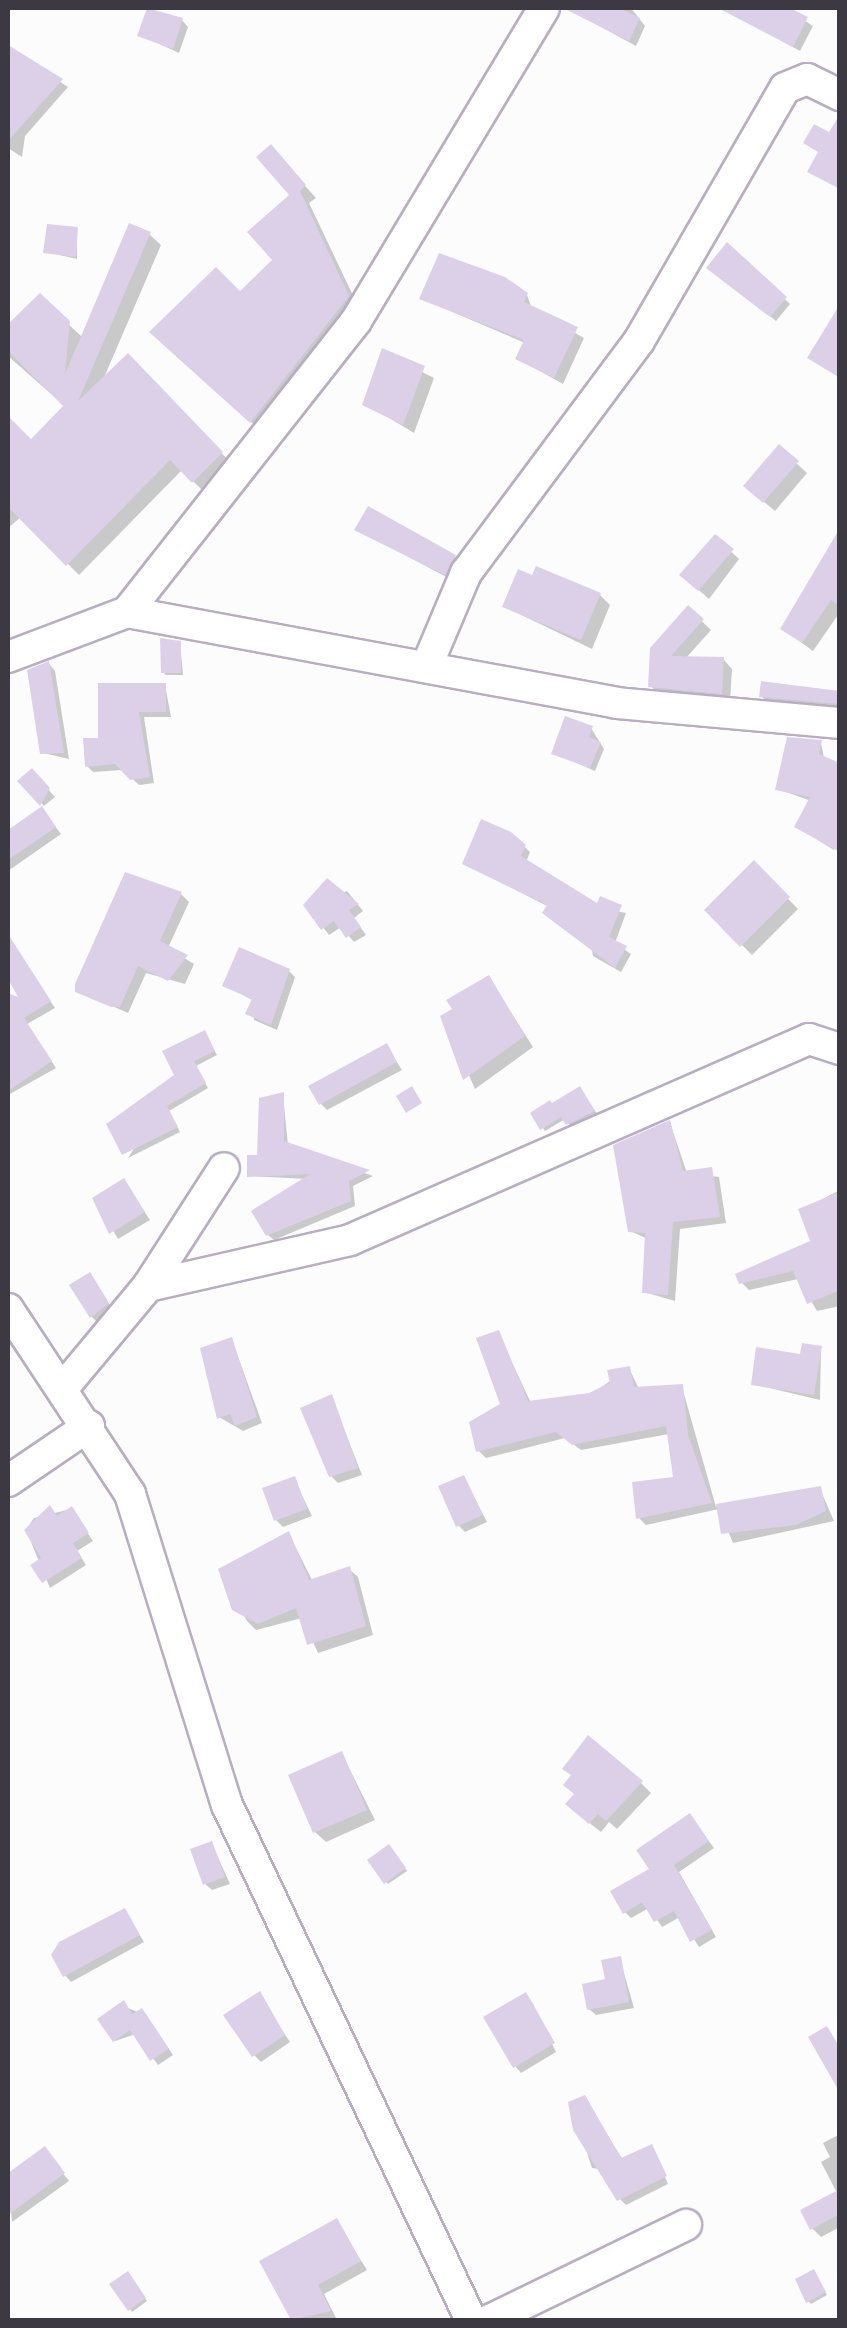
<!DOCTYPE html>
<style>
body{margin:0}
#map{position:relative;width:847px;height:2328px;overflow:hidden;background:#fcfcfc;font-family:Quicksand,sans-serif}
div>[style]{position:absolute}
.shadow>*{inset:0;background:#0003}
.building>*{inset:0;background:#dcd0e8}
.roads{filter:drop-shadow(2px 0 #b8adc3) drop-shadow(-2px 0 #b8adc3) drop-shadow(0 2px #b8adc3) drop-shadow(0 -2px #b8adc3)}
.street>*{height:30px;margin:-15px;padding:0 15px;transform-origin:15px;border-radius:15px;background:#fff}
span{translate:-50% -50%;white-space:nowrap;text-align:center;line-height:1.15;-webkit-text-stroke:8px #fff;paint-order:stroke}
.frame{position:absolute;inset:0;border:10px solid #3d3942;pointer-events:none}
</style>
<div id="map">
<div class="shadow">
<i style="clip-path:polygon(566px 8px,631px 8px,645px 26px,636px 46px)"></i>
<i style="clip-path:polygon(722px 8px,785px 8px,813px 26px,800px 51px)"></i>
<i style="clip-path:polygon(182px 20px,188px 27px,179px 53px,140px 35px)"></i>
<i style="clip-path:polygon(8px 48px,68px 87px,25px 136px,22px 157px,8px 148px)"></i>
<i style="clip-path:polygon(281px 159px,316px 198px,309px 203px,359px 308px,262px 432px,163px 343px,240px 295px,275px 260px,292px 195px)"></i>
<i style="clip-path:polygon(77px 229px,77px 259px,46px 252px)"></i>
<i style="clip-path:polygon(149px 234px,161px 245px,103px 380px,128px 356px,233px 465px,204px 492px,182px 470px,79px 575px,21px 517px,8px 528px,8px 419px,31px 442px,66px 407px,8px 356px,8px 328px,40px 297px,83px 338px)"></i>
<i style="clip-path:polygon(727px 245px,790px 304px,776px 321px,715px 272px)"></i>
<i style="clip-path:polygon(527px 295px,532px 309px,584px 338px,563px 384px,518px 359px,525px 343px,422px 299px)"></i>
<i style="clip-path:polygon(383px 352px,434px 378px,414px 433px,366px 404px)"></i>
<i style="clip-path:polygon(780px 448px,807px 473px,775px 511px,757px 496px)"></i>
<i style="clip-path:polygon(358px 530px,455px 557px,461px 563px,452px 580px)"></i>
<i style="clip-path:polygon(715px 537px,739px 559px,709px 599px,693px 585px)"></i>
<i style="clip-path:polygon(840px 557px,840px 612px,813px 651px,783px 629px)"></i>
<i style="clip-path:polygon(600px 595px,610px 605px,592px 649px,505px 607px)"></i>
<i style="clip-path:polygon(689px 609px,711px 630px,686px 658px,723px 659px,732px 669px,730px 702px,660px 696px,651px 686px)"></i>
<i style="clip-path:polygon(180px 643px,183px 675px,166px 675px,163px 672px)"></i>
<i style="clip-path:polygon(49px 664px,55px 671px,69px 759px,43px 753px)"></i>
<i style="clip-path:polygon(165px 685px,171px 717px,144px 717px,154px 783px,139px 785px,123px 770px,93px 772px,87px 766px,100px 740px)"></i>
<i style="clip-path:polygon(840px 694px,840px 712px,771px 706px,761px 696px)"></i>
<i style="clip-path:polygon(591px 728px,604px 749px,595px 771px,554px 753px)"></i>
<i style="clip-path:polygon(821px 743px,840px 837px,834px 850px,797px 827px,811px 801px,778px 789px)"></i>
<i style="clip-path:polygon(32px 771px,55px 797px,44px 806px,21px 781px)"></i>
<i style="clip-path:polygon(42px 809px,61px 834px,8px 871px,8px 833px)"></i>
<i style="clip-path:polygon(510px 834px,530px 852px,526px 862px,598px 907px,626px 913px,615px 943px,631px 954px,621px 972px,593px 956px,591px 943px,549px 907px,465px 864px)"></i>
<i style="clip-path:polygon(754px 864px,798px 909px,752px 955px,707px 910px)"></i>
<i style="clip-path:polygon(347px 891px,363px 911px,354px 918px,366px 935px,354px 942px,341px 927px,329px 935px,306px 905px)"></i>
<i style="clip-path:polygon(181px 894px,189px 902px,168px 948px,194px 964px,185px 984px,146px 973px,128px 1013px,75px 990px)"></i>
<i style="clip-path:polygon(25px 964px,55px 1008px,27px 1024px,56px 1068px,8px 1095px,8px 1005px,22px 998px,8px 975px)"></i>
<i style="clip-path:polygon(289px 971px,295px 977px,277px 1030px,254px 1020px,254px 1001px,225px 985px)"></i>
<i style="clip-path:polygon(489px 978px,533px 1047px,475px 1089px,443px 1017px)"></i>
<i style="clip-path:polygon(206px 1036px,217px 1055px,196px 1066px,208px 1088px,169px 1111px,180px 1132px,128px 1158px)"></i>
<i style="clip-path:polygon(387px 1047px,402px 1070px,327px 1110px,321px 1104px)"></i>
<i style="clip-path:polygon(580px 1089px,600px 1118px,574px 1130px,565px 1119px,545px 1131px,533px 1114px)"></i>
<i style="clip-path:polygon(283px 1095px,288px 1145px,373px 1176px,353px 1186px,355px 1206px,274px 1240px,268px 1235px,307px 1179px,249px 1176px)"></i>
<i style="clip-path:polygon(670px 1123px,687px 1173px,719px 1177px,726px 1223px,680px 1229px,675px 1301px,644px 1292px,648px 1239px,630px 1231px)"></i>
<i style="clip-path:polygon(124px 1181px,150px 1220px,118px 1239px,95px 1199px)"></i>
<i style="clip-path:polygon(840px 1190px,840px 1306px,817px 1311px,798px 1279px,749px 1290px,741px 1282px,814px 1242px,801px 1210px)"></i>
<i style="clip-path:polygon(89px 1275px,114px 1311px,98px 1323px,92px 1317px)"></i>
<i style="clip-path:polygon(498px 1333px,531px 1403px,590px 1395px,629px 1368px,639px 1389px,682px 1387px,716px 1507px,820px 1489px,834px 1521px,733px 1543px,719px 1509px,646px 1525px,639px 1518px,676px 1479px,669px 1434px,581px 1450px,565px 1438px,486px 1458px,479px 1451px,503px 1405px)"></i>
<i style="clip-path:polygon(232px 1340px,262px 1423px,243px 1431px,219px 1417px)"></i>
<i style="clip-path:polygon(821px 1349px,820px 1400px,753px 1384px,802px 1357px)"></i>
<i style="clip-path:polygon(331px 1396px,362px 1475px,338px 1483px,331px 1476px)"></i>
<i style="clip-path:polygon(464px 1478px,487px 1522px,465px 1532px,459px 1526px)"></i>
<i style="clip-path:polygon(294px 1479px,312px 1516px,283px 1527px,276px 1520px)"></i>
<i style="clip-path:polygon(71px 1509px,93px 1541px,77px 1551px,86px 1565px,50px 1588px,26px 1530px,34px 1518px)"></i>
<i style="clip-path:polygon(289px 1534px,313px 1582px,349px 1569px,358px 1577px,373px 1635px,318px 1653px,302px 1618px,256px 1630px,247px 1621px,221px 1570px)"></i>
<i style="clip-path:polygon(342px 1754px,375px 1820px,326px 1842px,315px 1832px)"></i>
<i style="clip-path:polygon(641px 1783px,651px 1793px,617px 1829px,609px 1822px,601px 1832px,578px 1814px)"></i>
<i style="clip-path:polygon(690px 1816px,714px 1848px,679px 1872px,716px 1937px,699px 1947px,680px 1917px,662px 1927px,649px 1908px,631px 1918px,625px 1912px)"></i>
<i style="clip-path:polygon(212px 1844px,230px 1884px,212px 1890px,205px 1884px)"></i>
<i style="clip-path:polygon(389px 1847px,407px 1871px,388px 1884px,371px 1861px)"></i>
<i style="clip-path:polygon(125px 1911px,144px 1942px,71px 1982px,65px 1975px)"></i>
<i style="clip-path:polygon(620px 1959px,634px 2008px,596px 2015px,589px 2009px)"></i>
<i style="clip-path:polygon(259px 1995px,290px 2042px,261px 2062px,254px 2055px)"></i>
<i style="clip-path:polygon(532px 2002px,556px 2052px,521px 2073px,515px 2066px)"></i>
<i style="clip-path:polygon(128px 2008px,147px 2016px,173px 2055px,158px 2065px,136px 2034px,115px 2041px,101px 2020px)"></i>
<i style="clip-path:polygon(584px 2098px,623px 2160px,652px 2147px,668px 2184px,626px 2205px,620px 2199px,607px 2170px,592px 2168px,571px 2104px)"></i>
<i style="clip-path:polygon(840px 2134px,840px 2227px,821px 2237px,812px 2228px,837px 2193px,821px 2162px,830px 2157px,823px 2143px)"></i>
<i style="clip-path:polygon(44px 2149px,69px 2181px,12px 2222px,8px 2176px)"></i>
<i style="clip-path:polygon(336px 2221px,367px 2270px,324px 2294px,337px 2320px,289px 2320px)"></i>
<i style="clip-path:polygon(816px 2275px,827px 2295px,811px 2304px,808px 2301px)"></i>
<i style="clip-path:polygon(130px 2276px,147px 2301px,132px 2312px,130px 2309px)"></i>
</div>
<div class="building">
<i style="clip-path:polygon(147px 8px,183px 18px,173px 49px,137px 36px)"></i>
<i style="clip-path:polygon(563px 8px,619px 8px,640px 18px,629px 41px)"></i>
<i style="clip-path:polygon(718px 8px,790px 8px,808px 17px,793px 47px)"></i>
<i style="clip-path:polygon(8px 45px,63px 79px,8px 141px)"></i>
<i style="clip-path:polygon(840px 114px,840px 189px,807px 172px,818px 152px,803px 143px,814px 124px,829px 132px)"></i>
<i style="clip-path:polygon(271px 144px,306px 185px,300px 191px,349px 296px,250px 423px,149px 332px,216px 267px,240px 291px,272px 260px,247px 232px,289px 195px,256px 157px)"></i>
<i style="clip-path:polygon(129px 223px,151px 232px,78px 401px,128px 353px,223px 452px,192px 483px,170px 460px,66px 566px,8px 507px,8px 416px,31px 439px,63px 406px,8px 351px,8px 324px,40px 293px,70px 321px,65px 374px)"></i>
<i style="clip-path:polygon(47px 224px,78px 227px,76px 257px,43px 253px)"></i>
<i style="clip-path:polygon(727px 242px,787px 297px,770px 317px,706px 268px)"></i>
<i style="clip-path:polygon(439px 253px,505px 277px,528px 293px,524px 302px,578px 327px,554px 378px,515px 359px,524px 340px,419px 299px)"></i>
<i style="clip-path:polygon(840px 304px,840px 378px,807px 358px)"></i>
<i style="clip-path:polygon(382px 348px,425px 366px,403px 425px,362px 405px)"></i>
<i style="clip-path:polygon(779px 444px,799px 461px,763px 503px,743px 486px)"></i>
<i style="clip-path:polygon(368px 506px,456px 555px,445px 575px,354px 530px)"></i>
<i style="clip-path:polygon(840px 528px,840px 606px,831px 600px,802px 643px,780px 629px)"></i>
<i style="clip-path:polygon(715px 534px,734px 549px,698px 591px,679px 575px)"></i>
<i style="clip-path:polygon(536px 566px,601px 593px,581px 640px,502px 607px,518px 569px,532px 575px)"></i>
<i style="clip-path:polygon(688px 605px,704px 619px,671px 656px,724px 657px,722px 694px,648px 687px,650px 648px)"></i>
<i style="clip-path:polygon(160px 638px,181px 641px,181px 673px,161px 673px)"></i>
<i style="clip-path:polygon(49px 661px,64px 753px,40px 754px,27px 670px)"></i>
<i style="clip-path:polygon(761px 681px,840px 691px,840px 704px,759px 697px)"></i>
<i style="clip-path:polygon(98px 683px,166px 683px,166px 712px,139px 712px,150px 777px,130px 780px,115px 764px,85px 767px,83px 738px,98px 738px)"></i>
<i style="clip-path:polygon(565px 716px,593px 726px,589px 737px,601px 742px,590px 768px,551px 754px)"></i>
<i style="clip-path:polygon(787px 737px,822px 740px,819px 754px,840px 763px,840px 852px,794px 827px,810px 797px,775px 790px)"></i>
<i style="clip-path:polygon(32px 768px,50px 788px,40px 806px,17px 781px)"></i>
<i style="clip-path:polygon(42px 806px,56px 827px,8px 860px,8px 830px)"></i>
<i style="clip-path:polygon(481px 819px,511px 832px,526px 845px,521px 856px,597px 903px,600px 896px,622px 905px,609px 937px,627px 946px,615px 968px,542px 913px,547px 905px,462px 864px)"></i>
<i style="clip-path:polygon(754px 860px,790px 897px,740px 947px,704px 910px)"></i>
<i style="clip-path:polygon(125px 872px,182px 892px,160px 941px,188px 955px,168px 981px,138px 966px,120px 1007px,111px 1007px,75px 992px,75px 984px)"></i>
<i style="clip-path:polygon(327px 878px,359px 904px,349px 910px,361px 927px,346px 938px,334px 921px,321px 930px,303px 905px)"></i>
<i style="clip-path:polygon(8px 934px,51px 1001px,24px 1018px,52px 1061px,8px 1091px,8px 993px,18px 997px,8px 979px)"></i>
<i style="clip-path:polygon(239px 947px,290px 969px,271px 1025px,245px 1014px,252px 999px,222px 986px)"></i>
<i style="clip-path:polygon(489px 975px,525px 1036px,463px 1080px,440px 1016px,452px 1009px,446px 1000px)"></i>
<i style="clip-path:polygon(205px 1030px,215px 1051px,194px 1061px,206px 1083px,167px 1106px,178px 1127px,122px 1155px,106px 1124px,174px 1075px,162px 1051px)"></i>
<i style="clip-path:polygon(387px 1043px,397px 1062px,319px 1105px,308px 1086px)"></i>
<i style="clip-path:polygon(412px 1086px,422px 1103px,406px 1113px,396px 1096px)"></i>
<i style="clip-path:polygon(580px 1086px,595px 1111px,566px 1125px,552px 1103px)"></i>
<i style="clip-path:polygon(284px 1092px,284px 1141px,370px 1170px,349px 1181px,351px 1201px,266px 1236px,251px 1211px,310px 1174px,247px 1177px,247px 1155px,257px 1155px,259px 1098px)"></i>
<i style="clip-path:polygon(550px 1100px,561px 1117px,540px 1130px,530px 1113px)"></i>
<i style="clip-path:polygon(670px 1120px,683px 1171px,712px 1167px,720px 1217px,673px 1222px,668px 1295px,642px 1293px,645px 1233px,628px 1232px,613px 1145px)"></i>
<i style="clip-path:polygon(124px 1178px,145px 1212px,109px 1234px,92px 1198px)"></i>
<i style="clip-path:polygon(840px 1192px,840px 1290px,807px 1304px,793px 1271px,739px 1284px,735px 1274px,810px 1241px,798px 1209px)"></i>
<i style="clip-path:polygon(90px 1272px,109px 1303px,90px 1318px,69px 1285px)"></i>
<i style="clip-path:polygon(499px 1330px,528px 1401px,589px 1393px,610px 1383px,607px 1370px,630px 1366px,634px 1387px,683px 1384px,688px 1435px,712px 1503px,636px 1519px,632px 1482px,673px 1477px,666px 1426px,572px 1445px,556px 1432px,476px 1452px,469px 1422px,500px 1404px,476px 1338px)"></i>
<i style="clip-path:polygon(232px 1337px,257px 1417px,235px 1426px,230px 1414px,217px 1419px,200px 1348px)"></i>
<i style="clip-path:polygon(802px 1343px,822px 1346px,814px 1395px,751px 1385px,756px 1347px,800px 1354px)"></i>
<i style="clip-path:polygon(332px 1394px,358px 1468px,329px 1477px,300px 1408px)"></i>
<i style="clip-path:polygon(464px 1475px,483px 1515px,456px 1527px,438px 1486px)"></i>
<i style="clip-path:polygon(295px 1476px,307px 1509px,274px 1521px,262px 1488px)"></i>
<i style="clip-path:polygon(821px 1486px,826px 1511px,796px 1525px,721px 1534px,716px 1504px)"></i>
<i style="clip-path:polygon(50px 1505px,57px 1516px,72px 1506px,89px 1533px,73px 1543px,82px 1558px,42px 1583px,30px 1565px,41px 1558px,24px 1530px)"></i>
<i style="clip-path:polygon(289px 1531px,309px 1580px,350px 1566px,366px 1626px,307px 1645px,296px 1608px,258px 1624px,232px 1610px,218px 1569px)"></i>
<i style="clip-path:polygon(588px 1735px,643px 1781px,606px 1821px,598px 1814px,589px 1824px,565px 1804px,574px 1794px,563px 1785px,571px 1775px,562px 1769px)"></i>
<i style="clip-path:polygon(342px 1751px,367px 1810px,313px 1833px,288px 1775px)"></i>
<i style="clip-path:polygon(690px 1813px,709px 1841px,674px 1865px,712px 1930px,690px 1942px,674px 1911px,654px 1922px,642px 1902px,623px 1914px,610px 1891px,649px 1869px,636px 1850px)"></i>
<i style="clip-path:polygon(212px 1841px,225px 1877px,203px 1885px,190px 1849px)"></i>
<i style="clip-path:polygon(389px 1844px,406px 1868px,384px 1884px,367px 1860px)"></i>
<i style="clip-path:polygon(125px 1908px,140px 1935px,63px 1977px,51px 1955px,59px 1942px)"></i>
<i style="clip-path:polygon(621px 1956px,629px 2002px,587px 2010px,582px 1984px,605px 1979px,601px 1960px)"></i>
<i style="clip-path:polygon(260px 1991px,285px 2035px,252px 2057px,223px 2015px)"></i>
<i style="clip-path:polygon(526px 1992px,555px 2043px,513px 2068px,483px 2017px)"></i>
<i style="clip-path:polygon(124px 2000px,132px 2014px,142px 2008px,169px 2049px,150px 2061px,130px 2030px,113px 2042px,97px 2019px)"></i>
<i style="clip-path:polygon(827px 2026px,840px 2048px,840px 2093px,808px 2037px)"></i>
<i style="clip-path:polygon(585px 2095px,621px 2158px,652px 2144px,667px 2176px,617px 2201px,573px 2130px,568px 2102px)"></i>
<i style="clip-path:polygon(45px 2146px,65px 2173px,8px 2215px,8px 2173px)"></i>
<i style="clip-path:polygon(840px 2189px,840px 2214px,810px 2230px,800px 2210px)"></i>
<i style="clip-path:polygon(337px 2218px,361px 2261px,318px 2285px,331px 2311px,291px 2320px,259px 2261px)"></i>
<i style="clip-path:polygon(814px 2269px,826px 2292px,806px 2303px,795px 2279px)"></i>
<i style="clip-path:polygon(128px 2271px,146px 2298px,128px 2311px,109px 2284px)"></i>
</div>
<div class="roads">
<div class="street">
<i style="left:127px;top:612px;width:497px;rotate:10.5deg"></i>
<i style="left:616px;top:703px;width:225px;rotate:5.1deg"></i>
<i style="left:8px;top:657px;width:127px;rotate:-20.7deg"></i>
<i style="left:127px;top:612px;width:370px;rotate:-51.8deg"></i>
<i style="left:356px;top:321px;width:365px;rotate:-59deg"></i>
<i style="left:428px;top:663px;width:98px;rotate:-67.1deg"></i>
<i style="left:466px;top:573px;width:289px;rotate:-53.3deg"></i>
<i style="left:639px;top:341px;width:292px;rotate:-60deg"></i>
<i style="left:785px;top:88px;width:24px;rotate:-22deg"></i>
<i style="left:807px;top:79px;width:37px;rotate:26deg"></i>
<i style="left:148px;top:1286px;width:207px;rotate:-12.8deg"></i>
<i style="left:350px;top:1240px;width:501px;rotate:-23.65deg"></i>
<i style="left:809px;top:1039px;width:33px;rotate:18deg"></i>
<i style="left:8px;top:1309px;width:222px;rotate:56.6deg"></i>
<i style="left:130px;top:1494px;width:326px;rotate:72.7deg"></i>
<i style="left:227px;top:1805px;width:570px;rotate:64.65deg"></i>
<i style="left:63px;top:1388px;width:133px;rotate:-50.2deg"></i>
<i style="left:148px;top:1286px;width:140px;rotate:-57.2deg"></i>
<i style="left:8px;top:1481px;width:98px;rotate:-34.2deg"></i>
<i style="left:490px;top:2320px;width:218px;rotate:-25.9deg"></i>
</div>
</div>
<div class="frame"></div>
</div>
